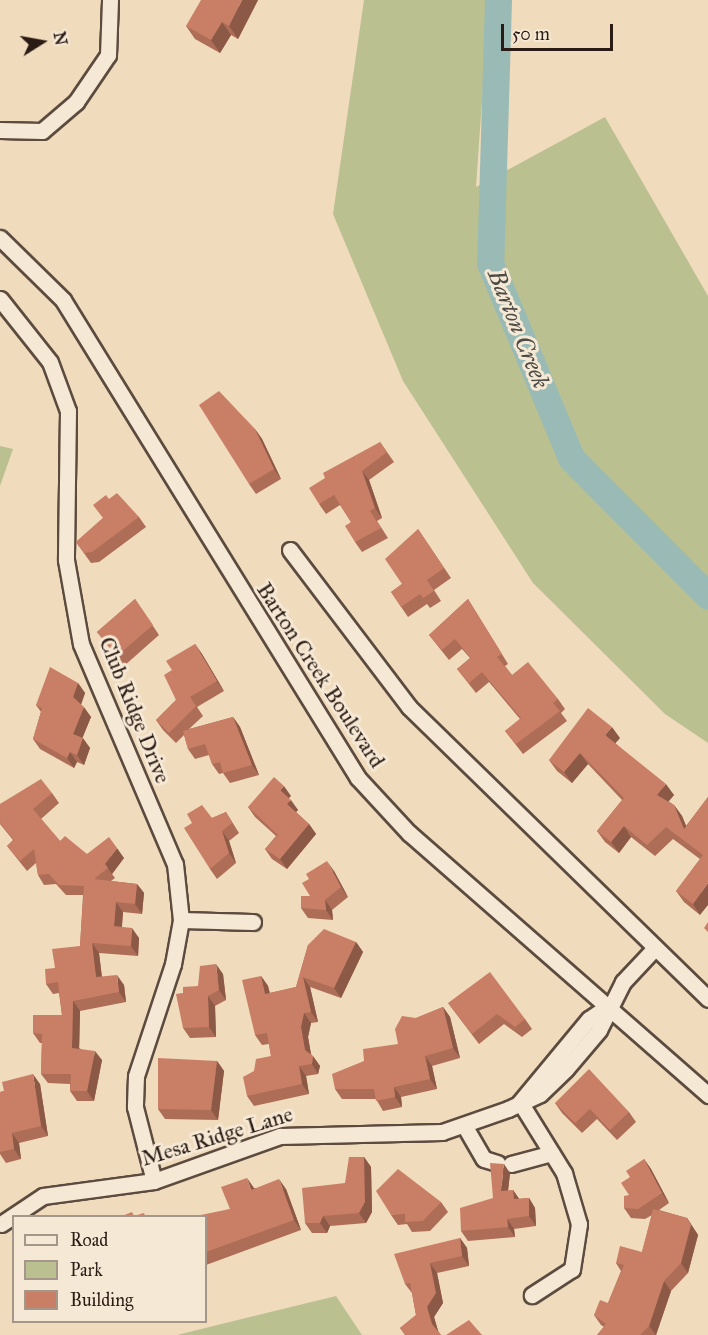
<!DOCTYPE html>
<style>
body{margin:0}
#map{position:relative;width:708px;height:1335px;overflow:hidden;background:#f0dbbd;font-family:"IM FELL Great Primer",serif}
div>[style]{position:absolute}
.green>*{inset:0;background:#bac090}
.river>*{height:27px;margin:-13.5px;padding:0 13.5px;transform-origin:13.5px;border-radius:13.5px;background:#9abbb5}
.roads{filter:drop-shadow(2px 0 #5c4b3f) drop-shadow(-2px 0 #5c4b3f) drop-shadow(0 2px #5c4b3f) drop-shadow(0 -2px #5c4b3f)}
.minor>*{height:15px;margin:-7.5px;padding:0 7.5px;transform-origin:7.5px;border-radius:7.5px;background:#f5e8d4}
.wall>*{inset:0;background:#ad6d57}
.shaded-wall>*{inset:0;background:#8d5947}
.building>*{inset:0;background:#c97f65}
span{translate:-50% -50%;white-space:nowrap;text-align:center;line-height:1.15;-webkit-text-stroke:6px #f5e8d4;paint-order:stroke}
.street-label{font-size:22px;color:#2b1b15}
.water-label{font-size:24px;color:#4c4b45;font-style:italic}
.legend{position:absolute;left:12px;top:1215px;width:195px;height:108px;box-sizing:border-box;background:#f5e8d4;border:2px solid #a49688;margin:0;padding:8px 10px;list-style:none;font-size:18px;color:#2b1b15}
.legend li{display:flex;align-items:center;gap:12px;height:30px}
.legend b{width:30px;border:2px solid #a49688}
.north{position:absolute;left:12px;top:12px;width:60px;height:60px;-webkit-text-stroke:4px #f5e8d4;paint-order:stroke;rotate:79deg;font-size:16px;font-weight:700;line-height:24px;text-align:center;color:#2b1b15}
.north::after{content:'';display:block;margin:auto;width:21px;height:27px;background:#2b1b15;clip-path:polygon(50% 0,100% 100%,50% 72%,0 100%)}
.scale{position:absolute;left:501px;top:24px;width:112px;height:27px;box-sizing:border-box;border:3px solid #2b1b15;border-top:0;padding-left:8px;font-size:18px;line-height:21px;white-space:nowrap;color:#2b1b15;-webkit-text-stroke:4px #f5e8d4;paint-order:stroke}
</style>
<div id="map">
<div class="green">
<i style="clip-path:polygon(364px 0,489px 0,476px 187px,605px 117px,708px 296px,708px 743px,665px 714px,533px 583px,403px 381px,333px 214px)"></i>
<i style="clip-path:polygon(0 446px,13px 449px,0 486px)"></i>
<i style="clip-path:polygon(336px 1296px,362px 1335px,177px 1335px)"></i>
</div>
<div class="river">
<i style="left:498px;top:0;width:263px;rotate:91.7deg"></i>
<i style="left:490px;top:263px;width:211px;rotate:67.4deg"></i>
<i style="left:571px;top:458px;width:194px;rotate:45.2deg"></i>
</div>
<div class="roads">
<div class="minor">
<i style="left:0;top:130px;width:42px;rotate:1.4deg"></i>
<i style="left:42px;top:131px;width:45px;rotate:-40.5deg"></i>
<i style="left:76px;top:102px;width:57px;rotate:-55.8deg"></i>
<i style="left:108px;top:55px;width:55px;rotate:-87.9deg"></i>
<i style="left:0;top:238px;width:88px;rotate:44.5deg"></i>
<i style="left:63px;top:300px;width:562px;rotate:58.32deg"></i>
<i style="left:358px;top:778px;width:75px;rotate:47.2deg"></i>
<i style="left:409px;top:833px;width:398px;rotate:41.2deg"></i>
<i style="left:0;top:299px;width:80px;rotate:51.6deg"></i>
<i style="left:50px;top:362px;width:52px;rotate:69.8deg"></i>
<i style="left:68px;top:411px;width:149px;rotate:90.8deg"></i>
<i style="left:66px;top:560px;width:85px;rotate:79.9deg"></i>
<i style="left:81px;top:644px;width:239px;rotate:66.9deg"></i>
<i style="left:175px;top:864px;width:56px;rotate:83.9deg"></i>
<i style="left:181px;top:920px;width:45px;rotate:100.3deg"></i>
<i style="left:173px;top:964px;width:118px;rotate:108.3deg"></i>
<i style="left:136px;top:1076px;width:31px;rotate:92deg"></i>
<i style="left:135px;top:1107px;width:76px;rotate:75.6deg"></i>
<i style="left:290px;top:550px;width:197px;rotate:52.8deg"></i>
<i style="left:409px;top:707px;width:418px;rotate:44.3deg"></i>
<i style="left:181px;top:920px;width:72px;rotate:1.6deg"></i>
<i style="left:520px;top:1102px;width:84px;rotate:58.2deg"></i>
<i style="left:564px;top:1173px;width:53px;rotate:73.6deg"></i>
<i style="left:579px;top:1224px;width:46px;rotate:98.8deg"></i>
<i style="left:572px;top:1269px;width:48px;rotate:147deg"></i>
<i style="left:520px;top:1102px;width:108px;rotate:-50.3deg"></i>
<i style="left:589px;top:1019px;width:22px;rotate:-34deg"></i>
<i style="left:464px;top:1125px;width:39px;rotate:60deg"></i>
<i style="left:484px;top:1159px;width:14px;rotate:17deg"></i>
<i style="left:511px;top:1164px;width:42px;rotate:-15deg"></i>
<i style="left:1px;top:1224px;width:50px;rotate:-33.7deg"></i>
<i style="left:43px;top:1196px;width:112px;rotate:-7.7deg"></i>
<i style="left:154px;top:1181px;width:134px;rotate:-19.7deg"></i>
<i style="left:280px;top:1136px;width:162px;rotate:-1.4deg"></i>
<i style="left:442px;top:1132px;width:70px;rotate:-19.2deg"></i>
<i style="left:508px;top:1109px;width:35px;rotate:-25deg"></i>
<i style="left:540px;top:1094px;width:36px;rotate:-44deg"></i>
<i style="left:566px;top:1069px;width:51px;rotate:-49.8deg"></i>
<i style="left:599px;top:1030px;width:54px;rotate:-63.4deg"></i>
<i style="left:623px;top:982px;width:44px;rotate:-46.8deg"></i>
</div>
</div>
<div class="wall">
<i style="clip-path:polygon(258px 0,238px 39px,231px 35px,220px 53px,195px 39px,186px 26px)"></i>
<i style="clip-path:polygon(255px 429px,262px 439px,281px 479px,256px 494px,249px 484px)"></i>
<i style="clip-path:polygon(380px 442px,394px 462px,369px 480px,382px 518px,377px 521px,388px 538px,362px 552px,355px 542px,351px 522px,340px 505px,326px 514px,319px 504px)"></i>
<i style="clip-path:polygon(109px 499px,139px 517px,146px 527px,99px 562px,91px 563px,76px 542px,103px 518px)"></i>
<i style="clip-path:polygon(418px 529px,451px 578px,434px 590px,441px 601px,430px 608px,427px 604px,408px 617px,391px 592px,402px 584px)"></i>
<i style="clip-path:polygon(135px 599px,159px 635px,124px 666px,97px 632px)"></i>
<i style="clip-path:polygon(468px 599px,508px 664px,505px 666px,512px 675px,558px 699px,565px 709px,561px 713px,567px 721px,523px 754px,505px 731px,520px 719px,489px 682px,476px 693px,457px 669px,470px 658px,462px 649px,449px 660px,429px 635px)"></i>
<i style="clip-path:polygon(195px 644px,202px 654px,224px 691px,197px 707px,203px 716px,189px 729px,233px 717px,240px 727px,259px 775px,230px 783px,223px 773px,219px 774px,212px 764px,209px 755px,195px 759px,188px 749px,184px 735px,176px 743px,163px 730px,156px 720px,176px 700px,172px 670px)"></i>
<i style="clip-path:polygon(78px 683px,85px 693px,81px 705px,91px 717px,82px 738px,90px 748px,84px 765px,77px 762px,74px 768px,40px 749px,33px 739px,41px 712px,36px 705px)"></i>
<i style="clip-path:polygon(620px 738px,615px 743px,674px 795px,668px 801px,674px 805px,682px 816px,686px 826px,708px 797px,700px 915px,684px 902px,676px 891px,700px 859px,673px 839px,655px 856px,631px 837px,619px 853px,605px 842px,597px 831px,622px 800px,588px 764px,572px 783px,557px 771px,549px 760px)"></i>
<i style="clip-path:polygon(52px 793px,59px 803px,41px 819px,60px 841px,87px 854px,124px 858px,112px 874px,115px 878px,111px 881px,137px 884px,144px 893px,142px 914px,123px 912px,122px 927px,139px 938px,138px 956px,99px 953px,102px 977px,124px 985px,126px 1002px,80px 1011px,79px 1048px,102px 1060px,94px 1101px,77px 1101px,70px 1091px,70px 1084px,48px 1083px,41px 1074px,42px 1043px,40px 1043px,33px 1033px,62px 1015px,59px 993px,53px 994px,46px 984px,55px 968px,80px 946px,83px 895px,66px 895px,56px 884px,44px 885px,38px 875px,36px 863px,27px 871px,7px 846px,13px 840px,0 824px,0 804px)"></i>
<i style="clip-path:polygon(291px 796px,288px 798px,298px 810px,296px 812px,309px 824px,316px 834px,287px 869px,272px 859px,265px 849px,276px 836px,255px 817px,248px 807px)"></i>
<i style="clip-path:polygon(226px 812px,239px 833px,229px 841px,236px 863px,217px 879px,210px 869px,192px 823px,212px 818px)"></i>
<i style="clip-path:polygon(334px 871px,348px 897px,332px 910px,333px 920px,308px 918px,301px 908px,310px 896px)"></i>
<i style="clip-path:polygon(356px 942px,363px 952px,341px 998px,310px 987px,318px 1022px,311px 1023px,308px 1037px,311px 1054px,320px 1066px,318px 1074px,306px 1076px,309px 1094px,254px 1106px,247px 1096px,254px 1071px,271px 1056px,269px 1044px,262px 1045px,255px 1035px,261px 976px,268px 986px,270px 993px,296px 987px,308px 945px)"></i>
<i style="clip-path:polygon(223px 974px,226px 1000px,215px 1006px,216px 1037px,190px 1038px,183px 1028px,183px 993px)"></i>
<i style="clip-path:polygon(448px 1003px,525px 1019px,532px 1029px,522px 1037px,504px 1024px,479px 1044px)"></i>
<i style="clip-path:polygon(443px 1007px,450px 1017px,460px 1058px,432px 1066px,437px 1089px,401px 1097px,402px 1107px,383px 1111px,376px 1099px,342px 1099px,335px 1089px,364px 1061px,398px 1044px,416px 1018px)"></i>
<i style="clip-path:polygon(217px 1061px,224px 1071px,218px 1120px,165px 1119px,158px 1109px)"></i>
<i style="clip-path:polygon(40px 1084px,48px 1136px,19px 1143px,21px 1159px,6px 1163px,0 1154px,0 1092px)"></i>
<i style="clip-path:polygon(555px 1103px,629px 1112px,636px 1122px,617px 1140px,597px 1119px,582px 1133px,562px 1113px)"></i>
<i style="clip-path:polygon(364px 1157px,371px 1167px,372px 1212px,366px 1223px,330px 1226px,327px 1233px,312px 1233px,305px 1223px,345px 1183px)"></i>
<i style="clip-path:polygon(644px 1159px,651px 1169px,669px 1203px,659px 1210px,687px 1218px,698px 1235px,688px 1273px,671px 1291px,656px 1335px,597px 1335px,604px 1327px,601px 1325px,594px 1315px,608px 1303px,621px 1271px,616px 1263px,642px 1252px,652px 1215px,645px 1219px,631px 1218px,624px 1208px,629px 1195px,630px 1177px)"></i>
<i style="clip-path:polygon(510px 1173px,508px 1191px,513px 1190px,519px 1199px,529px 1198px,535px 1208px,536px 1226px,514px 1229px,515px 1237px,468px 1241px,461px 1231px,493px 1198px)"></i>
<i style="clip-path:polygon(254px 1188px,286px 1189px,301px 1230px,206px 1265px,206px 1216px,230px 1209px)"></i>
<i style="clip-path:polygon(441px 1202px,448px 1212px,430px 1231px,412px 1232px,407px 1224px,398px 1225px,391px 1215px)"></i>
<i style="clip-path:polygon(460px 1238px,467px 1248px,469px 1266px,437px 1273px,443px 1303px,434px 1317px,438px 1331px,441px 1335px,405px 1335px,400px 1328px,416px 1315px,412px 1293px,405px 1284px)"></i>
</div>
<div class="shaded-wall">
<i style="clip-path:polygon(242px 0,258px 0,238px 39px,229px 26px)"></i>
<i style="clip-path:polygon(222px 22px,231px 35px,220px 53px,211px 40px)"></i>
<i style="clip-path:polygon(255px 429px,262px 439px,281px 479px,274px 469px)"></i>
<i style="clip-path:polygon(362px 471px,369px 480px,382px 518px,375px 508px)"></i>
<i style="clip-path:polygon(195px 644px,202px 654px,224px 691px,217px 681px)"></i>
<i style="clip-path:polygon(78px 683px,85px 693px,80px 707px,73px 697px)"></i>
<i style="clip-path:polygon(84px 707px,91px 717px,80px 744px,73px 734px)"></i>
<i style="clip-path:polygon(233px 717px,240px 727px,259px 775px,252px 765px)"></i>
<i style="clip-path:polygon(612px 727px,620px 738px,613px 746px,605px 735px)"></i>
<i style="clip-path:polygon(83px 738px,90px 748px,84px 765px,77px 755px)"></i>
<i style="clip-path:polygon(70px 752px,77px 762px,74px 768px,67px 758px)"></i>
<i style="clip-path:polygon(580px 753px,588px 764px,572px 783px,564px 772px)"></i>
<i style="clip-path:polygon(666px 784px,674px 795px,665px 806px,657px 795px)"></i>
<i style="clip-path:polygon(284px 786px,291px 796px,287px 800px,280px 790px)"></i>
<i style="clip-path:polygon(291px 800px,298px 810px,294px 814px,287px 804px)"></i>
<i style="clip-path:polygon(674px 805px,682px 816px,692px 840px,684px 829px)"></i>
<i style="clip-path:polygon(309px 824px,316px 834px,287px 869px,280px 859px)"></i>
<i style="clip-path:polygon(624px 826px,631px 837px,619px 853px,611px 842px)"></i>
<i style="clip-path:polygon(222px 831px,229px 841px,236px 863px,229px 853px)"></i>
<i style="clip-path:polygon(117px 848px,124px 858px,112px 874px,105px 864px)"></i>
<i style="clip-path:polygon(327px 861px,334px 871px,348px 897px,341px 887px)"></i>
<i style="clip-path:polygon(708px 883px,708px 905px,700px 915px,693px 904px)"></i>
<i style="clip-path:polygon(137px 884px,144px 893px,142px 914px,135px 904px)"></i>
<i style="clip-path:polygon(325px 900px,332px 910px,333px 920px,326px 910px)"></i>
<i style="clip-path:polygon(116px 902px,123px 912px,121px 936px,114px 926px)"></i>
<i style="clip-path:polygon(132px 928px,139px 938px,138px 956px,131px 946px)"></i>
<i style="clip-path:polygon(356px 942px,363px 952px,341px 998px,334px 988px)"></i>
<i style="clip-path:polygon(92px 943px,99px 953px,103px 987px,96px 977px)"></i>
<i style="clip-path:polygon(216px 964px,223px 974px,226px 1000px,219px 990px)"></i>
<i style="clip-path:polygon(117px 975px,124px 985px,126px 1002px,119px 992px)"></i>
<i style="clip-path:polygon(261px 976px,268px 986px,272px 1004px,265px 994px)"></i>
<i style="clip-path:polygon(303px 977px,310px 987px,318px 1022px,311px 1012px)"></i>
<i style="clip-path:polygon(208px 996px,215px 1006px,216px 1037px,209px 1027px)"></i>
<i style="clip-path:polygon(73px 1001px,80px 1011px,79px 1057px,72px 1048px)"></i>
<i style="clip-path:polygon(443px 1007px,450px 1017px,460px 1058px,453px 1048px)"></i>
<i style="clip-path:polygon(304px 1013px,311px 1023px,308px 1037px,312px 1060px,305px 1050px,301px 1027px)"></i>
<i style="clip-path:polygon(95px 1051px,102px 1060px,94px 1101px,87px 1091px)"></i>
<i style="clip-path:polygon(313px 1056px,320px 1066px,318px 1074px,312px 1064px)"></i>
<i style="clip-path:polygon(425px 1056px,432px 1066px,437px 1089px,430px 1079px)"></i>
<i style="clip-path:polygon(217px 1061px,224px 1071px,218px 1120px,211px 1110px)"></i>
<i style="clip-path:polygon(299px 1066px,306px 1076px,309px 1094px,302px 1084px)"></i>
<i style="clip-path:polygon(33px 1074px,40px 1084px,48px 1136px,41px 1126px)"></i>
<i style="clip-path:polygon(394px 1087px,401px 1097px,402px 1107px,395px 1097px)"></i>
<i style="clip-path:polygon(12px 1133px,19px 1143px,21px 1159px,14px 1149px)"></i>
<i style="clip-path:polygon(364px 1157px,371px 1167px,372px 1212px,366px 1223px,359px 1213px)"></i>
<i style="clip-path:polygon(644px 1159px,651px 1169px,669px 1203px,662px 1193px)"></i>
<i style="clip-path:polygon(504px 1164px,510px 1173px,507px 1200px,501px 1191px)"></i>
<i style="clip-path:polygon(247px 1178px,254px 1188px,258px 1200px,251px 1190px)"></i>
<i style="clip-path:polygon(279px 1179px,286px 1189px,301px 1230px,294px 1220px)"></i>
<i style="clip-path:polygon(513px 1190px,520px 1200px,514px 1199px)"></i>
<i style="clip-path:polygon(529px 1198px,535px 1208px,536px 1226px,529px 1216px)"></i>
<i style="clip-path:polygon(323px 1216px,330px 1226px,327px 1233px,320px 1223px)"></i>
<i style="clip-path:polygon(687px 1218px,698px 1235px,688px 1273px,681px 1263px)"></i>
<i style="clip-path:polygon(507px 1219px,514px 1229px,515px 1237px,508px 1227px)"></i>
<i style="clip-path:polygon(460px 1238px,467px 1248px,469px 1266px,462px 1256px)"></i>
<i style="clip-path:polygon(430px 1263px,437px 1273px,443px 1303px,434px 1317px,439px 1334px,432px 1324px,427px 1307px)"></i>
<i style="clip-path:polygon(664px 1281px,671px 1291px,656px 1335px,649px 1326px)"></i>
</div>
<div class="building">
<i style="clip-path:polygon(201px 0,242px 0,229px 26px,222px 22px,211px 40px,186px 26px)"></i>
<i style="clip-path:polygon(219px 391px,255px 429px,274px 469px,249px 484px,199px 405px)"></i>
<i style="clip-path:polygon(380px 442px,387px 452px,362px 471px,375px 508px,370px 511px,381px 528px,355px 542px,345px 526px,351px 522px,334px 495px,319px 504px,309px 488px,325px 478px,323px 473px)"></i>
<i style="clip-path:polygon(117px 493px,139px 517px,92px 552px,84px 553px,76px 542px,103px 518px,93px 505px,106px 495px,109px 499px)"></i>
<i style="clip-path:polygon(418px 529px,444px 568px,427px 580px,434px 591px,423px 598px,420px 594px,401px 607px,391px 592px,402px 584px,385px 559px)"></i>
<i style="clip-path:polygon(135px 599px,153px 625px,117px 656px,97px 632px)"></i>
<i style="clip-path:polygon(468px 599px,502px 654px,497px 657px,512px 675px,528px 662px,558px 699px,553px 703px,560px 711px,516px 744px,505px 731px,521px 718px,482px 672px,469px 683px,457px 669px,471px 658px,455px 639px,442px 650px,429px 635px)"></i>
<i style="clip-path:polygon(195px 644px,217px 681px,190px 697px,196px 706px,169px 733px,156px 720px,176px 700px,164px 675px,172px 670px,166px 661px)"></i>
<i style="clip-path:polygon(50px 667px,78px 683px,73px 697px,84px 707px,73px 734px,83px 738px,77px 755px,70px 752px,67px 758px,33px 739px,42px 708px,36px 705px)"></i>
<i style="clip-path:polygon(588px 708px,612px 727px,605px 735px,666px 784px,657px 795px,674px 805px,684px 829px,708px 797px,708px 883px,693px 904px,676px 891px,703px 855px,666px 827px,647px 845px,624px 826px,611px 842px,597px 831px,624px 798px,580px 753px,564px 772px,549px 760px)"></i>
<i style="clip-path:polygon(233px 717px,252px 765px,223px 773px,220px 762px,212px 764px,205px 744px,188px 749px,183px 731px)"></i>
<i style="clip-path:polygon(274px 777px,284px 786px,280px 790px,291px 800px,287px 804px,309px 824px,280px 859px,265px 849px,278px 835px,248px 807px)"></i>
<i style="clip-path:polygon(41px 779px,52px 793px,33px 809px,60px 841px,65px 836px,87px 854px,109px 837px,117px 848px,105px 864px,108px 868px,94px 879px,137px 884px,135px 904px,116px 902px,114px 926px,132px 928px,131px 946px,92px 943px,96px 977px,117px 975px,119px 992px,73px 1001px,72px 1048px,95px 1051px,87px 1091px,70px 1091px,71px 1074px,41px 1074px,42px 1034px,33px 1033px,33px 1015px,62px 1015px,58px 982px,46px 984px,45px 969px,55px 968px,52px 949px,80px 946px,84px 886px,59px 885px,49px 874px,38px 875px,34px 849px,20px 861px,7px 846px,14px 840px,0 823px,0 804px)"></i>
<i style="clip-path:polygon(202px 805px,212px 818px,226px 812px,232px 823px,222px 831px,229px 853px,210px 869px,184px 828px,192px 823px,187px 814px)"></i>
<i style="clip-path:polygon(327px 861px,341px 887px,325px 900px,326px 910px,301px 908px,301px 896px,310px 896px,302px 883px,309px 879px,306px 874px)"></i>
<i style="clip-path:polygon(708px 922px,708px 932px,704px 928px)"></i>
<i style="clip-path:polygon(324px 929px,356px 942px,334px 988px,303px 977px,311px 1012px,304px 1013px,301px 1027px,305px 1050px,313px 1056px,312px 1064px,299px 1066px,302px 1084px,247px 1096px,243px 1077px,254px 1071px,256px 1059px,271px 1056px,267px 1033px,255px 1035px,242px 980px,261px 976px,265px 994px,296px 987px,308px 945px)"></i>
<i style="clip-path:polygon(216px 964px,219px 990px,208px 996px,209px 1027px,183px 1028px,176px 994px,183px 993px,183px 987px,198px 986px,200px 966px)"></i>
<i style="clip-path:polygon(490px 972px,525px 1019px,515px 1027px,497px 1014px,472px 1034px,448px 1003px)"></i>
<i style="clip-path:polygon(443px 1007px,453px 1048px,425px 1056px,430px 1079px,394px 1087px,395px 1097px,376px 1101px,374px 1089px,335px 1089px,332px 1074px,364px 1061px,363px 1049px,398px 1044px,395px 1029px,402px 1016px,416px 1018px)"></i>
<i style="clip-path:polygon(158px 1058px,217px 1061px,211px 1110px,158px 1109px)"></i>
<i style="clip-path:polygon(589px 1069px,629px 1112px,610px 1130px,590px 1109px,575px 1123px,555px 1103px)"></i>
<i style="clip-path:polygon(33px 1074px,41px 1126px,12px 1133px,14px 1149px,0 1152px,0 1092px,4px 1091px,2px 1082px)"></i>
<i style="clip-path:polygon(349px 1157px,364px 1157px,365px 1202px,359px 1213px,323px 1216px,320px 1223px,305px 1223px,302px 1188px,345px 1183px)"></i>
<i style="clip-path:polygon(644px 1159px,662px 1193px,638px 1209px,624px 1208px,624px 1196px,629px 1195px,621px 1183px,630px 1177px,626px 1171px)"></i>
<i style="clip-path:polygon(490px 1163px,504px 1164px,501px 1191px,513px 1190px,514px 1199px,529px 1198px,529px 1216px,507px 1219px,508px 1227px,461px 1231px,460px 1208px,493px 1198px)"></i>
<i style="clip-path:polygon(398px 1169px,441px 1202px,423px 1221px,405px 1222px,405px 1214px,391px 1215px,376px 1191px)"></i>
<i style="clip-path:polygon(247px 1178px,251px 1190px,279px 1179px,294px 1220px,206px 1252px,206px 1216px,196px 1216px,230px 1209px,221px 1187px)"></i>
<i style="clip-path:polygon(653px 1209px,687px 1218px,691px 1225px,681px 1263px,664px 1281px,649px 1326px,640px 1335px,597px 1335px,606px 1324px,594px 1315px,600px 1300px,608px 1303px,624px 1265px,616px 1263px,620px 1246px,642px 1252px)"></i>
<i style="clip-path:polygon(132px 1212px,134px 1216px,122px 1216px)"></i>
<i style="clip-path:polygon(144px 1213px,145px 1216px,134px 1216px)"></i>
<i style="clip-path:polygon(460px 1238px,462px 1256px,430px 1263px,436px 1293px,427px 1307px,432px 1324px,441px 1335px,406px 1335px,400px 1328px,416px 1315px,410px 1283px,405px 1284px,394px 1254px)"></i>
<i style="clip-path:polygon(469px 1320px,482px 1335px,446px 1335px)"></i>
</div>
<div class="street-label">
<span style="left:321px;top:675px;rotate:57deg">Barton Creek Boulevard</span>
<span style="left:135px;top:710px;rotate:68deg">Club Ridge Drive</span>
<span style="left:217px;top:1136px;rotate:-17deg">Mesa Ridge Lane</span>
</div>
<div class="water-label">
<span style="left:518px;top:329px;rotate:68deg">Barton Creek</span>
</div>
<ul class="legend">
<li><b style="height:8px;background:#f5e8d4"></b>Road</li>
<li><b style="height:16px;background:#bac090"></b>Park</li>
<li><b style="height:16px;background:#c97f65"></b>Building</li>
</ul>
<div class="north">N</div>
<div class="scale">50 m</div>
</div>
